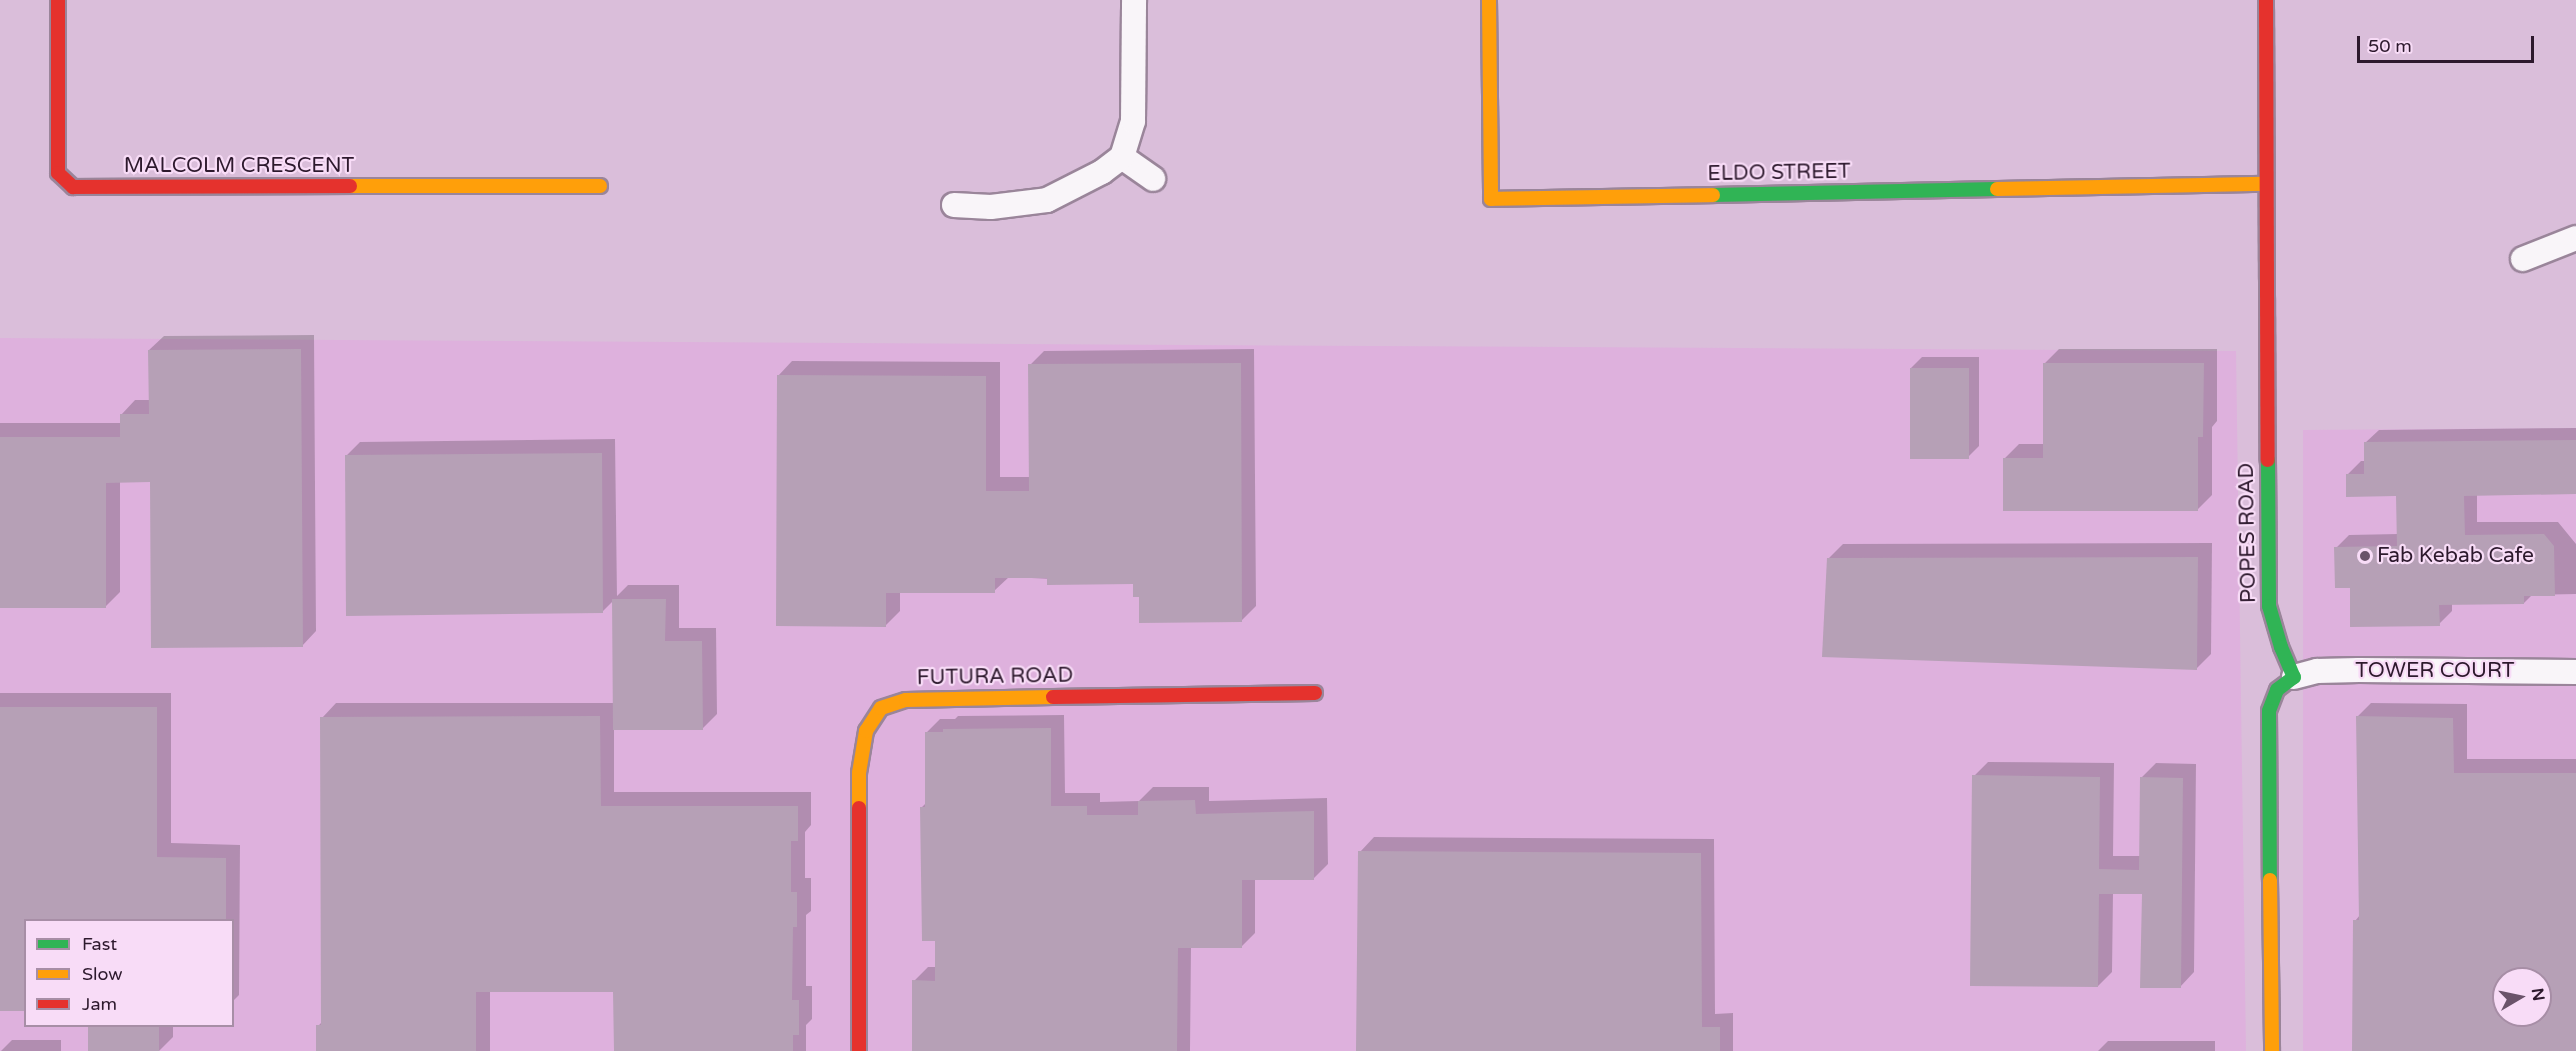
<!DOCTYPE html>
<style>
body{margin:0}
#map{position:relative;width:2576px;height:1051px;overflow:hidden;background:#dabeda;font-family:"Varela Round",sans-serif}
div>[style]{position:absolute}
.built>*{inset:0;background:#deb1dd}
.shadow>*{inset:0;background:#0003}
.building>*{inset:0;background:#b6a0b6}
.roads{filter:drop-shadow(2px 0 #9a859a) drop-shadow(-2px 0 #9a859a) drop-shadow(0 2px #9a859a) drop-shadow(0 -2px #9a859a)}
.street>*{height:24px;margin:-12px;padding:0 12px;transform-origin:12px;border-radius:12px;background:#f9f5f9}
.fast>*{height:14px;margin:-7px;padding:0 7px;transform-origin:7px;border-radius:7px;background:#30b455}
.slow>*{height:14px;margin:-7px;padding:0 7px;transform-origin:7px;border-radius:7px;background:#ff9f0a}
.jam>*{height:14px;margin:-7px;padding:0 7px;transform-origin:7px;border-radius:7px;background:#e5322d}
.dots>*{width:16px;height:16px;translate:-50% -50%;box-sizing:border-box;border:3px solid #f8dcf7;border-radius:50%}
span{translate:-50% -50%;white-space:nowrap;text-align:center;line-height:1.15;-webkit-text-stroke:4.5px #f8dcf7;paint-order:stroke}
.street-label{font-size:21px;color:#2d192d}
.poi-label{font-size:21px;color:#2d192d}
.left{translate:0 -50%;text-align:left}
.legend{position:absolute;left:24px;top:919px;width:210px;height:108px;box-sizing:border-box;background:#f8dcf7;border:2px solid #a78ea6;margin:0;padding:8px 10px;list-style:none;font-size:18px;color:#2d192d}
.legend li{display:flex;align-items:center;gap:12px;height:30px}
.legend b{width:30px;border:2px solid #a78ea6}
.north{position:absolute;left:2492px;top:967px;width:60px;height:60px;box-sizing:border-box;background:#f8dcf7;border:2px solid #a78ea6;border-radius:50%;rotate:81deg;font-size:16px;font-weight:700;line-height:24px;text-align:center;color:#2d192d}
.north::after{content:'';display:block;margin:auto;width:21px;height:27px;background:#6a536a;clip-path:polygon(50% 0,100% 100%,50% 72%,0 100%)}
.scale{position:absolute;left:2357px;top:36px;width:177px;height:27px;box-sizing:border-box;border:3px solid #2d192d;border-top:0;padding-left:8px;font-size:18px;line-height:21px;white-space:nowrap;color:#2d192d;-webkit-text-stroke:4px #f8dcf7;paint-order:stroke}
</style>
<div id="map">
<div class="built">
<i style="clip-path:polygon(evenodd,0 338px,2236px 351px,2246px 1051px,0 1051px,0 338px,26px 920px,232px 920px,232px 1026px,26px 1026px,26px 920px)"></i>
<i style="clip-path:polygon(evenodd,2576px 428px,2576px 1051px,2303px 1051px,2303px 430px,2576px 428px,2504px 979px,2540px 979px,2540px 1015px,2504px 1015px,2504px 979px)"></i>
</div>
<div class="shadow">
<i style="clip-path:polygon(314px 335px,316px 631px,302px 646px,152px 481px,120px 481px,120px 592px,106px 606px,0 606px,0 423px,121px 423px,121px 415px,135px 400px,150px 400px,149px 350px,164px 336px)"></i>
<i style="clip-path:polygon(1254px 349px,1256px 606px,1242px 620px,1140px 595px,1134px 583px,1009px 577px,994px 591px,900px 591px,900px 611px,886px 625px,778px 376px,792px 361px,1000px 362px,1000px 477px,1031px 477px,1030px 365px,1044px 351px)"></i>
<i style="clip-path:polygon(2059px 349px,2217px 349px,2217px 421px,2212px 427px,2212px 495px,2197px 510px,2004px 459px,2019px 444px,2045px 444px,2045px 363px)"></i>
<i style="clip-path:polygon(1922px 357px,1979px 357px,1979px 446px,1968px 457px,1911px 368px)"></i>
<i style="clip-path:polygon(2576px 428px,2576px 493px,2477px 494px,2477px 522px,2558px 522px,2576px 544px,2576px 594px,2532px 595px,2524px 603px,2452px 603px,2452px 611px,2439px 624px,2351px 587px,2336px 548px,2349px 535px,2398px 534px,2398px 495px,2348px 474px,2361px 461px,2366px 461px,2365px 443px,2379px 430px)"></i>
<i style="clip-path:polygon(615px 439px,617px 596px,628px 585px,679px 585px,679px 628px,716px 628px,717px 714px,702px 729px,614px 729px,614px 792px,811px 792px,811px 825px,805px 832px,805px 878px,811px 878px,811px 911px,806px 915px,806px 986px,812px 986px,812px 1019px,806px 1025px,806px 1051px,615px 1051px,615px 990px,490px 991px,490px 1051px,318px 1051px,318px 1026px,323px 1021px,322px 718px,336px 703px,614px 703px,613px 601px,602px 612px,346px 456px,360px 442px)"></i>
<i style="clip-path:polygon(2212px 543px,2211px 654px,2197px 668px,1828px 559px,1843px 544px)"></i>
<i style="clip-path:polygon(0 693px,171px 693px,171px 843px,240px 845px,239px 995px,232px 1002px,232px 920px,26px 920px,0 1010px)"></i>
<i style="clip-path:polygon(evenodd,2371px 703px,2467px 704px,2467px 759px,2576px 759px,2576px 1051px,2354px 1051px,2355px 921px,2360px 915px,2357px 717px,2371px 703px,2504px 979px,2540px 979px,2540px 1015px,2504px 1015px,2504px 979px)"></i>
<i style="clip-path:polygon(1064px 715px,1065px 793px,1100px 793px,1100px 802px,1139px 801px,1153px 787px,1209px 787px,1209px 801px,1327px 798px,1328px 864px,1314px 878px,1255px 878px,1255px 933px,1242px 946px,1191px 947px,1190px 1051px,913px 1051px,914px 981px,928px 967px,936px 967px,937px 939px,921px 808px,927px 802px,926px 733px,940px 719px,955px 719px,958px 716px)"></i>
<i style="clip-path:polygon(1988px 762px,2114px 763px,2113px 856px,2140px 856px,2141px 778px,2156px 763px,2196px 764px,2194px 972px,2180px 987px,2143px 893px,2113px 893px,2112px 972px,2098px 986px,1974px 776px)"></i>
<i style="clip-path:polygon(1374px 837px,1714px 839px,1715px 1014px,1733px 1013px,1733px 1051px,1357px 1051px,1360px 852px)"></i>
<i style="clip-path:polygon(89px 1026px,173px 1026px,173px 1037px,159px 1051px,89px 1051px)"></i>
<i style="clip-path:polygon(12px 1040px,61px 1040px,61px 1051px,1px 1051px)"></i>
<i style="clip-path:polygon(2108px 1041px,2215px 1041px,2215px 1051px,2098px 1051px)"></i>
</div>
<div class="building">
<i style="clip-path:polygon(301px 349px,303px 647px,151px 648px,150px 482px,106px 483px,106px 608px,0 608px,0 437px,120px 437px,120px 414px,149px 414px,148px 350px)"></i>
<i style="clip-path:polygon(1241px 363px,1242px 622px,1139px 623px,1139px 597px,1133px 597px,1133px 584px,1047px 585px,1047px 578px,995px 578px,995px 593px,886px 593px,886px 627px,776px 626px,777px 375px,986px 376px,986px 491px,1029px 491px,1028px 364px)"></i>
<i style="clip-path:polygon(2043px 363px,2204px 363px,2203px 437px,2198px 437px,2198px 511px,2003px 511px,2003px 458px,2043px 458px)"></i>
<i style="clip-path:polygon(1910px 368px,1969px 368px,1969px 459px,1910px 459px)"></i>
<i style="clip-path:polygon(2576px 440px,2576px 494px,2464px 496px,2465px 535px,2544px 534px,2554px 546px,2555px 596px,2524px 596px,2524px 604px,2439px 605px,2440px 626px,2350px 627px,2350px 588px,2335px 588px,2334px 547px,2397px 546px,2396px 496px,2346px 497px,2346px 474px,2364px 474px,2364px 442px)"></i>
<i style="clip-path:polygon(602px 453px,603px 613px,346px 616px,345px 455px)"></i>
<i style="clip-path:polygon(2198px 557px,2197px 670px,1822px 657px,1827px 558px)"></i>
<i style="clip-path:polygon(612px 599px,666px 599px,665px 641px,702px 641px,703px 730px,613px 730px)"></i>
<i style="clip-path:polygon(0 707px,157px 707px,157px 857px,226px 858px,226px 921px,26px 921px,26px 1011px,0 1011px)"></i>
<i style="clip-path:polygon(600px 716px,601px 806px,798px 806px,798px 841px,791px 841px,791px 892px,797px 892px,797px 927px,793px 927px,792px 1000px,799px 1000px,799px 1035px,793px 1035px,793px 1051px,614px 1051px,613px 992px,476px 992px,476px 1051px,316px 1051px,316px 1025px,321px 1025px,320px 717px)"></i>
<i style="clip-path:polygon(evenodd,2356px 716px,2453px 718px,2454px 773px,2576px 773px,2576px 1051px,2352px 1051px,2353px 920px,2359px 920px,2356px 716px,2504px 979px,2540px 979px,2540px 1015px,2504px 1015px,2504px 979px)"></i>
<i style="clip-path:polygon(1051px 728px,1051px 806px,1087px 806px,1087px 815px,1138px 815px,1138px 801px,1195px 800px,1196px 814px,1314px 811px,1314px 880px,1242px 880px,1242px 948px,1178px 948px,1177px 1051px,912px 1051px,912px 980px,935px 981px,935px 941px,922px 941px,920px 807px,925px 807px,925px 732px,943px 732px,943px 729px)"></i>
<i style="clip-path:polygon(1972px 775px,2100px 777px,2099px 869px,2139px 870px,2140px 777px,2183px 778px,2181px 988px,2140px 988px,2142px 894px,2099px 894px,2098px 987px,1970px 986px)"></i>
<i style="clip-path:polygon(1358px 851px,1701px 853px,1702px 1027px,1720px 1027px,1720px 1051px,1356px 1051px)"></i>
<i style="clip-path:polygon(88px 1026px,159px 1026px,159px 1051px,88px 1051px)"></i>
</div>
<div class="roads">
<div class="street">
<i style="left:1122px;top:157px;width:38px;rotate:35deg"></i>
<i style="left:954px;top:205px;width:37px;rotate:3deg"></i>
<i style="left:991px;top:207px;width:56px;rotate:-7.1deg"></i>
<i style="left:1047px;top:200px;width:62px;rotate:-27deg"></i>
<i style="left:1102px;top:172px;width:25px;rotate:-37deg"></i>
<i style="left:1122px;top:157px;width:38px;rotate:-73deg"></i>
<i style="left:1133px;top:121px;width:121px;rotate:-89.5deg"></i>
<i style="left:2523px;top:259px;width:57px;rotate:-21.6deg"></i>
<i style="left:2294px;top:677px;width:24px;rotate:-15deg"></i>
<i style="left:2317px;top:671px;width:42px;rotate:-1.4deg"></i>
<i style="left:2359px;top:670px;width:217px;rotate:0.5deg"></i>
</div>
<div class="fast">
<i style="left:1713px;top:195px;width:284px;rotate:-1.2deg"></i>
<i style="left:2268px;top:460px;width:146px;rotate:89.6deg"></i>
<i style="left:2269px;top:606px;width:43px;rotate:73.7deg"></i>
<i style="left:2281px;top:647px;width:33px;rotate:67deg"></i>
<i style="left:2294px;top:677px;width:21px;rotate:143deg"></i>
<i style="left:2277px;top:690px;width:22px;rotate:111deg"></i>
<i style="left:2269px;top:711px;width:169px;rotate:89.7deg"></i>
</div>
<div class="slow">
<i style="left:1489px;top:0;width:199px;rotate:89.4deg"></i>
<i style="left:1491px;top:199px;width:222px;rotate:-1deg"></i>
<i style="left:350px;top:186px;width:250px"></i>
<i style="left:1997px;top:189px;width:269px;rotate:-1.1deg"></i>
<i style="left:859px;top:808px;width:35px;rotate:-90deg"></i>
<i style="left:859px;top:773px;width:43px;rotate:-80.5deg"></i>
<i style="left:866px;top:731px;width:27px;rotate:-57deg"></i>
<i style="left:881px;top:708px;width:26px;rotate:-18deg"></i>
<i style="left:906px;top:700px;width:147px;rotate:-1.2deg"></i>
<i style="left:2270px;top:880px;width:171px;rotate:89.3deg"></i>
</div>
<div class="jam">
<i style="left:58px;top:0;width:173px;rotate:90deg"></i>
<i style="left:58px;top:173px;width:21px;rotate:43deg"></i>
<i style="left:73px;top:187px;width:277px;rotate:-0.2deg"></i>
<i style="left:2266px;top:0;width:460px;rotate:89.8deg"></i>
<i style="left:1053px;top:697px;width:262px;rotate:-0.9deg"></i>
<i style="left:859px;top:808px;width:243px;rotate:90deg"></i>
</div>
</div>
<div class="dots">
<i style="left:2365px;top:556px;background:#6a536a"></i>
</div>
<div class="street-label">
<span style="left:239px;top:166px">MALCOLM CRESCENT</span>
<span style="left:1779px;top:173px;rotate:-1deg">ELDO STREET</span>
<span style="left:2248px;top:533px;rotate:-91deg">POPES ROAD</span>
<span style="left:2435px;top:671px">TOWER COURT</span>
<span style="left:995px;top:677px;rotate:-1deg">FUTURA ROAD</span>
</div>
<div class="poi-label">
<span class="left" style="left:2377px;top:556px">Fab Kebab Cafe</span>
</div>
<ul class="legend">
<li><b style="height:8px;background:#30b455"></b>Fast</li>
<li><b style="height:8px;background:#ff9f0a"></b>Slow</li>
<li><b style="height:8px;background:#e5322d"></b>Jam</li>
</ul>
<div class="north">N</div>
<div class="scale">50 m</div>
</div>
